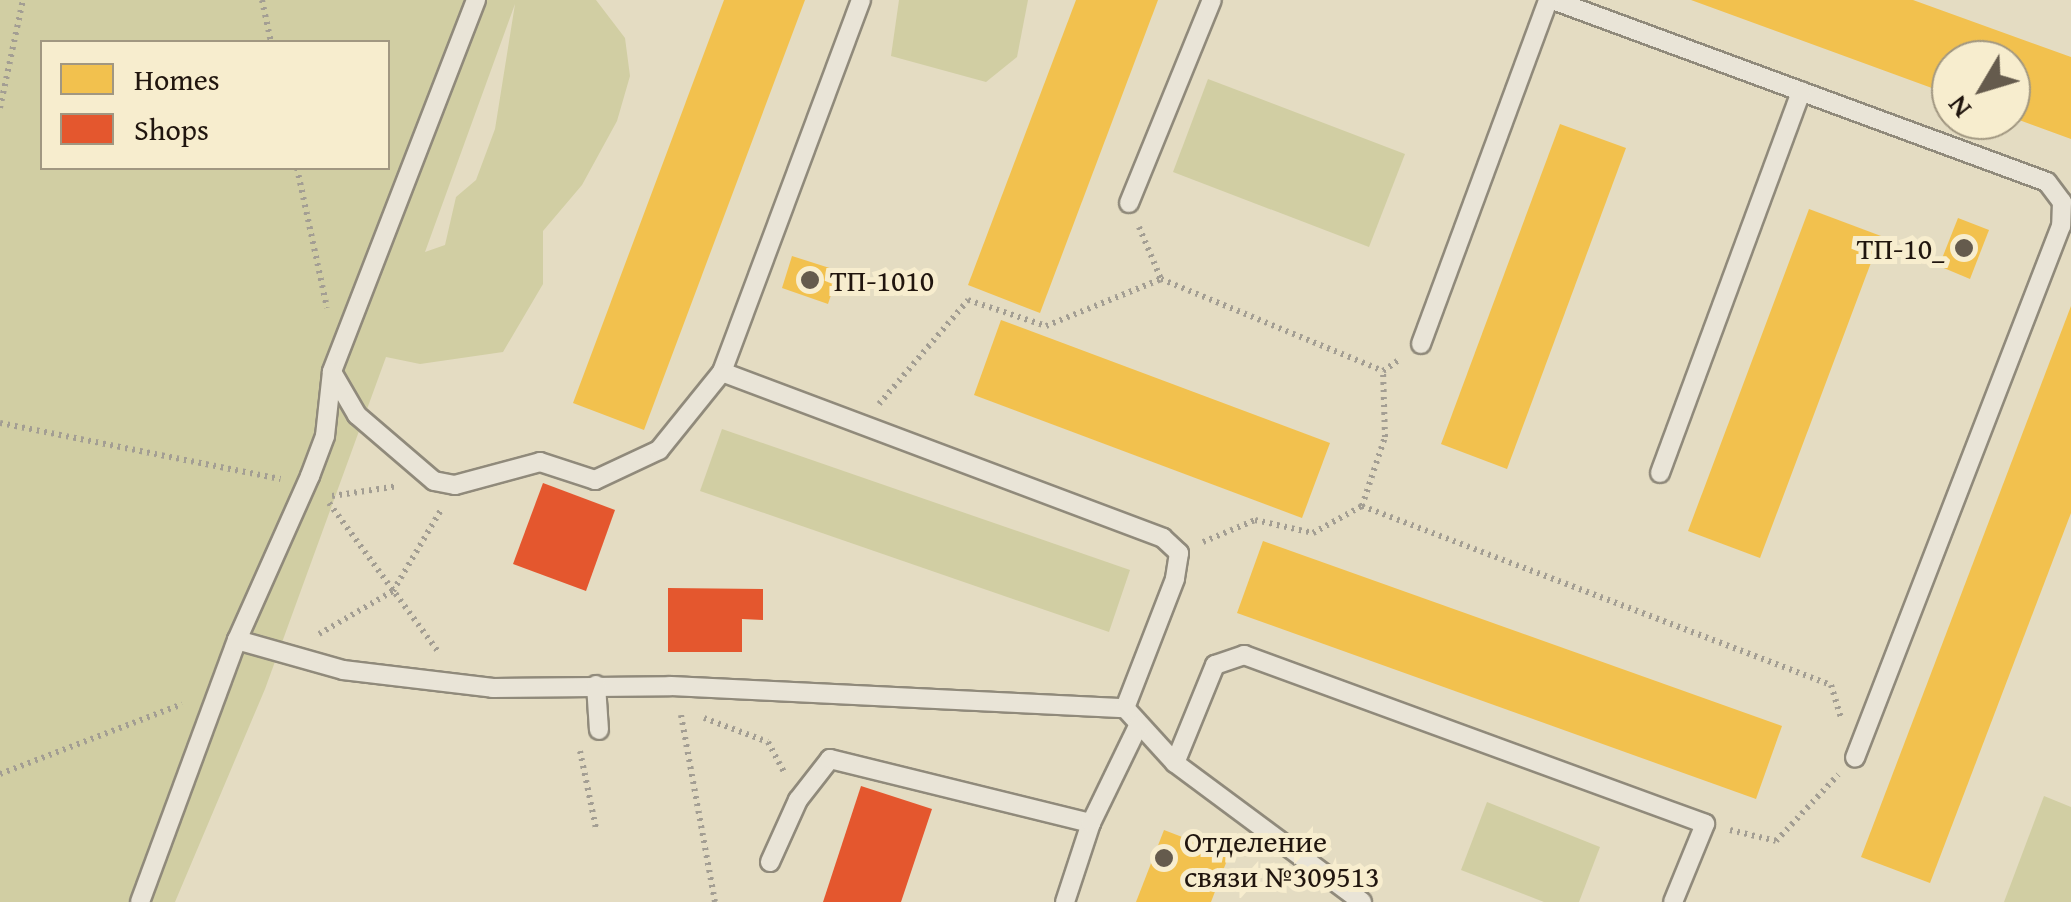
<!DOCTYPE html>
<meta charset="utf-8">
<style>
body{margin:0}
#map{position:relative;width:2071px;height:902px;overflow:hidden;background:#e4dcc2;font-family:"Gentium Book Plus",serif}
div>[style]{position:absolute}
.green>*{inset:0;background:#d1cea3}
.homes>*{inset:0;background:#f2c14e}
.shops>*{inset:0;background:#e4572e}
.path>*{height:6px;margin-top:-3px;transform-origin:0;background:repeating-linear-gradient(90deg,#a39e93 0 2.5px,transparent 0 7.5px)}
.roads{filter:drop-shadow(2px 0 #908a7b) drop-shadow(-2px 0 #908a7b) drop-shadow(0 2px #908a7b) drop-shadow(0 -2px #908a7b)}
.lane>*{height:18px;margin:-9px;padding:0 9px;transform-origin:9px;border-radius:9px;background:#e9e4d7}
.dots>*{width:28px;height:28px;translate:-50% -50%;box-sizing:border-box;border:5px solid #f7edce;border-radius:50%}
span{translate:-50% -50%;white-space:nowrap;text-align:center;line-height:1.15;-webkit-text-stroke:10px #f7edce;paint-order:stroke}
.poi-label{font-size:30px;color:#20150e}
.right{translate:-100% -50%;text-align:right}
.left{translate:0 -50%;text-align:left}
.legend{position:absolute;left:40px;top:40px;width:350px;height:130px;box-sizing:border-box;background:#f7edce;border:2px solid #a19781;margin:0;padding:12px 18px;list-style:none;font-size:30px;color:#20150e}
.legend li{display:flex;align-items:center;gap:20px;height:50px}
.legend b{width:50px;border:2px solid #a19781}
.north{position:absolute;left:1931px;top:40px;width:100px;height:100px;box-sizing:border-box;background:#f7edce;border:2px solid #a19781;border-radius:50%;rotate:232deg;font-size:28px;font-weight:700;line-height:40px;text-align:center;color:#20150e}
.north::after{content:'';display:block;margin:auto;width:35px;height:45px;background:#655b4d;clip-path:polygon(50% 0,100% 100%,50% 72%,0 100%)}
</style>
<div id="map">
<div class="green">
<i style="clip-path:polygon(evenodd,0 0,596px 0,625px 38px,630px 76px,617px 121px,582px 185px,543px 231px,543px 284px,503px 352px,420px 364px,386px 357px,265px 689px,175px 902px,0 902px,0 0,515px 4px,495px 129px,476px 180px,456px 197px,445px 245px,425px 252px,515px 4px,0 0,42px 42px,388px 42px,388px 168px,42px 168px,42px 42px)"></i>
<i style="clip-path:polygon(899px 0,1028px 0,1017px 57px,986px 82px,891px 56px)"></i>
<i style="clip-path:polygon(1208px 79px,1405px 154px,1369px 247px,1173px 172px)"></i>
<i style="clip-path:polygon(722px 429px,1130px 570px,1109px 632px,700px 491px)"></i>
<i style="clip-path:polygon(2044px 796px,2071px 807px,2071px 902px,2004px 902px)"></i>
<i style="clip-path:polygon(1487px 802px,1600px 847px,1579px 902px,1544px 902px,1461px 870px)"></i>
</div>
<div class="homes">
<i style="clip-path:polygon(724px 0,805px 0,644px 430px,573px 403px)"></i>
<i style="clip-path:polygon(1076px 0,1158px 0,1040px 313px,968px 285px)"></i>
<i style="clip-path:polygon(1691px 0,1913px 0,2071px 57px,2071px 139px,2011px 117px,2011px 60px,1951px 60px,1951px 95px)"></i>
<i style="clip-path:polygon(1560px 124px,1626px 148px,1507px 469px,1441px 444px)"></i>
<i style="clip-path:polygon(1809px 209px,1881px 236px,1760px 558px,1688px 531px)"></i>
<i style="clip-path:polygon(1958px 218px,1989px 230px,1970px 279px,1939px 266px)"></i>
<i style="clip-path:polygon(792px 256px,839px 271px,828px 304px,782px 288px)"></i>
<i style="clip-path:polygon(2071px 306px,2071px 513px,1930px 883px,1861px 857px)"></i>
<i style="clip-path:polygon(1001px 320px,1330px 443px,1302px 518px,974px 395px)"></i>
<i style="clip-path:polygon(1263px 541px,1782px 726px,1756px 799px,1237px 613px)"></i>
<i style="clip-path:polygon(1164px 830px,1229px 855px,1211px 902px,1136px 902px)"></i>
</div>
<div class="shops">
<i style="clip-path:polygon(543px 483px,615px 510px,586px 591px,513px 564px)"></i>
<i style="clip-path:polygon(668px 588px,763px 589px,763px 620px,742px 619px,742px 652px,668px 652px)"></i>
<i style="clip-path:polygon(861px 786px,932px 809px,901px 902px,823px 902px)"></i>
</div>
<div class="path">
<i style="left:262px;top:0;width:43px;rotate:77.9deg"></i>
<i style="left:0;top:108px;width:110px;rotate:-78deg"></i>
<i style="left:297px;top:168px;width:143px;rotate:77.9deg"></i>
<i style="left:1139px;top:227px;width:56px;rotate:67.1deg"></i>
<i style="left:1161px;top:279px;width:240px;rotate:22.5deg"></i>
<i style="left:1383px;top:371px;width:21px;rotate:-35deg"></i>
<i style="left:879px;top:404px;width:137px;rotate:-49.4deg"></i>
<i style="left:968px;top:300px;width:82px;rotate:18.4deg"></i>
<i style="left:1046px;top:326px;width:124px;rotate:-22.2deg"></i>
<i style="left:0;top:423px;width:286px;rotate:11.3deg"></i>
<i style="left:332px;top:496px;width:67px;rotate:-8.6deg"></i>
<i style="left:329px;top:503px;width:187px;rotate:53.7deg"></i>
<i style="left:1362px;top:506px;width:73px;rotate:-71.6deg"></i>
<i style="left:1385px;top:437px;width:66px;rotate:-91.7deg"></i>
<i style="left:1203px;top:542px;width:56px;rotate:-22.9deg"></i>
<i style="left:1255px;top:520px;width:59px;rotate:12.6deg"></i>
<i style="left:1313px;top:533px;width:56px;rotate:-28.9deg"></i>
<i style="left:1362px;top:506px;width:502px;rotate:20.89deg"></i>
<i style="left:1831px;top:685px;width:34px;rotate:73deg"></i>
<i style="left:319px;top:634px;width:86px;rotate:-30.2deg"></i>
<i style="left:393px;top:591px;width:96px;rotate:-59.4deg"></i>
<i style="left:681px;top:715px;width:190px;rotate:79.7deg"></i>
<i style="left:704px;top:718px;width:68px;rotate:20.6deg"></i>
<i style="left:768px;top:742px;width:34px;rotate:62deg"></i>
<i style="left:580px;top:751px;width:79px;rotate:78.3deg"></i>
<i style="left:0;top:774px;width:195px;rotate:-21deg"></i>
<i style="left:1730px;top:830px;width:47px;rotate:13.4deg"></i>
<i style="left:1776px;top:841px;width:91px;rotate:-46.8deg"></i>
</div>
<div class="roads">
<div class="lane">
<i style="left:476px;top:0;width:399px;rotate:111.2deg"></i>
<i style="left:332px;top:372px;width:50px;rotate:59.8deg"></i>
<i style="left:357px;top:415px;width:101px;rotate:40.6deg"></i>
<i style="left:434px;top:481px;width:21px;rotate:11deg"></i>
<i style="left:455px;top:485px;width:88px;rotate:-15.1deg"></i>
<i style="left:540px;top:462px;width:58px;rotate:18.1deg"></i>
<i style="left:595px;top:480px;width:71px;rotate:-25.1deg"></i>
<i style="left:659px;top:450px;width:100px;rotate:-51.1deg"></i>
<i style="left:861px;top:0;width:397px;rotate:110.5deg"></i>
<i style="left:722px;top:372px;width:471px;rotate:20.6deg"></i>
<i style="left:1163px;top:538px;width:22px;rotate:43deg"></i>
<i style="left:1179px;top:553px;width:26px;rotate:99deg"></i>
<i style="left:1175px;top:579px;width:138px;rotate:111.2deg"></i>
<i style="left:1553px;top:0;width:526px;rotate:20.22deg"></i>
<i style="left:2047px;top:182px;width:25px;rotate:53deg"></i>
<i style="left:2062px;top:202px;width:24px;rotate:92deg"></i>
<i style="left:2061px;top:226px;width:570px;rotate:111.17deg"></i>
<i style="left:1129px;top:203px;width:219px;rotate:-67.8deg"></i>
<i style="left:1421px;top:344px;width:367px;rotate:-69.7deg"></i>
<i style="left:1660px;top:473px;width:407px;rotate:-69.7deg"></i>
<i style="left:237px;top:640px;width:110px;rotate:15.8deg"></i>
<i style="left:343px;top:670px;width:151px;rotate:6.8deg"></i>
<i style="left:493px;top:688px;width:177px;rotate:-0.6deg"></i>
<i style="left:670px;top:686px;width:456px;rotate:2.8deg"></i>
<i style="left:596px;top:685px;width:45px;rotate:86.2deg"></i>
<i style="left:1125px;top:708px;width:74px;rotate:47.7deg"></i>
<i style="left:1175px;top:763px;width:233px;rotate:36.6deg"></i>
<i style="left:1175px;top:763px;width:106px;rotate:-67.8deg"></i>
<i style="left:1215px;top:665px;width:31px;rotate:-19deg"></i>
<i style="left:1244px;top:655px;width:491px;rotate:20.1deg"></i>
<i style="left:1705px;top:824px;width:84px;rotate:112.3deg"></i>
<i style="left:770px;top:862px;width:68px;rotate:-65.7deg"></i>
<i style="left:798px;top:800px;width:52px;rotate:-52deg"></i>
<i style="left:830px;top:759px;width:269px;rotate:13.8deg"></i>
<i style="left:140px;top:902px;width:279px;rotate:-69.7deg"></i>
<i style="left:237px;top:640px;width:180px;rotate:-66deg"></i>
<i style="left:310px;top:476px;width:43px;rotate:-69.4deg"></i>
<i style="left:325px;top:436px;width:64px;rotate:-83.8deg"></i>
<i style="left:1065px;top:902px;width:83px;rotate:-71.8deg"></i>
<i style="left:1091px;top:823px;width:108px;rotate:-64.1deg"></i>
</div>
</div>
<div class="dots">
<i style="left:1964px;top:248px;background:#655b4d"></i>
<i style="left:810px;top:280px;background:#655b4d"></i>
<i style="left:1164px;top:858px;background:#655b4d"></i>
</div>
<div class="poi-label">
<span class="right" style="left:1944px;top:248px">ТП-10_</span>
<span class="left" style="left:830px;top:280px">ТП-1010</span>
<span class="left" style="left:1184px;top:858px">Отделение<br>связи №309513</span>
</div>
<ul class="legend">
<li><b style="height:28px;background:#f2c14e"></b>Homes</li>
<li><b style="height:28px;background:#e4572e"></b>Shops</li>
</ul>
<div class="north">N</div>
</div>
